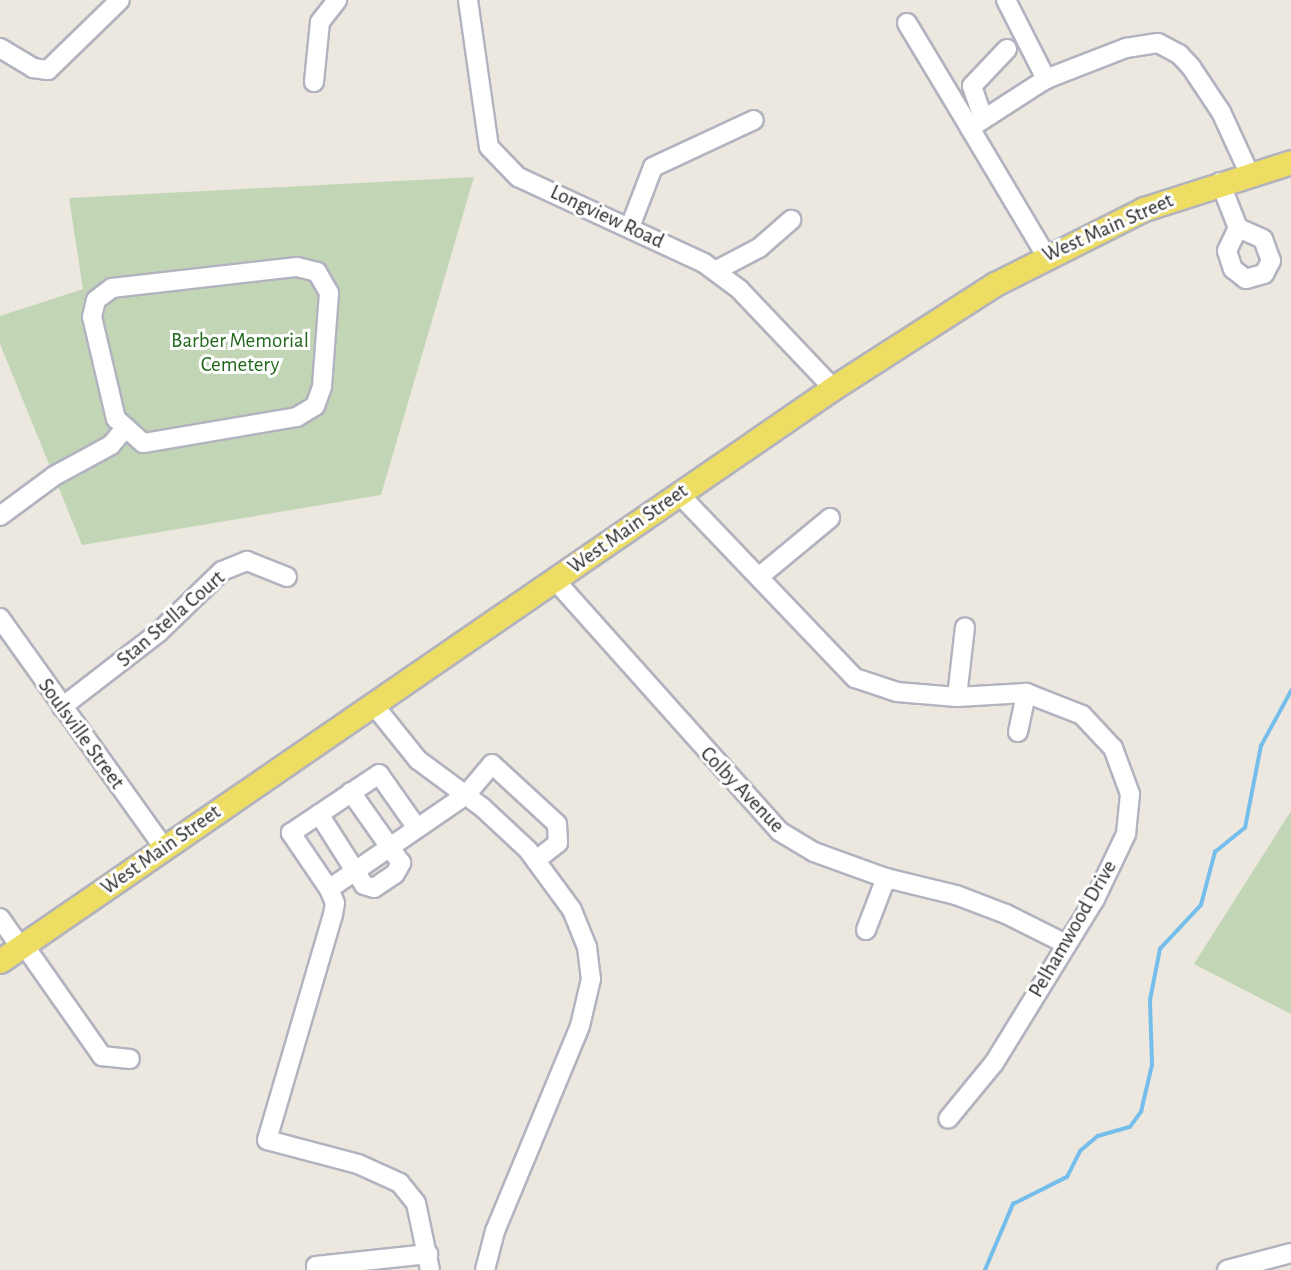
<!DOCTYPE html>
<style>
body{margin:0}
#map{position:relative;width:1291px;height:1270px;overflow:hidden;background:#ede8df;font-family:"Alegreya Sans",sans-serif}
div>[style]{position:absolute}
.cemetery>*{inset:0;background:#c2d6b6}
.stream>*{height:3.5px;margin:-1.75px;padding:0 1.75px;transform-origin:1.75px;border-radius:1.75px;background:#75beec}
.roads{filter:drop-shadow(2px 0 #b2b3bf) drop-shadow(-2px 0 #b2b3bf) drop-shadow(0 2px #b2b3bf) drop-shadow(0 -2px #b2b3bf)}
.minor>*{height:18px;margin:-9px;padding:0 9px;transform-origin:9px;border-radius:9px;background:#fff}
.major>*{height:23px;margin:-11.5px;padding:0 11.5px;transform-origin:11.5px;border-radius:11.5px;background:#eddd63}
span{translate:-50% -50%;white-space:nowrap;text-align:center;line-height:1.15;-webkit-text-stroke:6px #fff;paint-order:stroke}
.street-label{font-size:21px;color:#2c2c2c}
.park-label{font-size:21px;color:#23681d}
</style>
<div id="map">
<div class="cemetery">
<i style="clip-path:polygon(474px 177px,381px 495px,82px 545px,0 344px,0 316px,83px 289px,69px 198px)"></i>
<i style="clip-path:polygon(1291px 811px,1291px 1014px,1194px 964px)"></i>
</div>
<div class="stream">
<i style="left:985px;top:1270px;width:72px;rotate:-67deg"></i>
<i style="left:1013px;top:1204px;width:60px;rotate:-26.6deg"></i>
<i style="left:1067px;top:1177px;width:29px;rotate:-63deg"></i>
<i style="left:1080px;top:1151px;width:23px;rotate:-40deg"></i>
<i style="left:1098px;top:1136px;width:33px;rotate:-16deg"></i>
<i style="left:1130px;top:1127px;width:19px;rotate:-54deg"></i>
<i style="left:1141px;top:1112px;width:48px;rotate:-76.8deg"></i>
<i style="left:1152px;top:1065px;width:65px;rotate:-91.8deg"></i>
<i style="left:1150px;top:1000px;width:52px;rotate:-78.9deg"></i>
<i style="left:1160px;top:949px;width:60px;rotate:-47deg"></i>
<i style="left:1201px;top:905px;width:55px;rotate:-75.2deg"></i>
<i style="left:1215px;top:852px;width:38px;rotate:-39deg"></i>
<i style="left:1245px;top:828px;width:84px;rotate:-79deg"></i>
<i style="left:1261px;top:746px;width:63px;rotate:-61.4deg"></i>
</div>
<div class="roads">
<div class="minor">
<i style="left:468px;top:0;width:148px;rotate:81.9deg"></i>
<i style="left:489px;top:147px;width:42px;rotate:46deg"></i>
<i style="left:518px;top:177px;width:205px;rotate:24.8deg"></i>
<i style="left:704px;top:263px;width:44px;rotate:36.6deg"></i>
<i style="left:739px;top:289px;width:137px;rotate:46.5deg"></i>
<i style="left:1006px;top:0;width:89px;rotate:63.1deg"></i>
<i style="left:907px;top:23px;width:122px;rotate:59deg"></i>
<i style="left:0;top:48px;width:39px;rotate:31deg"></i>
<i style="left:33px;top:68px;width:15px;rotate:8deg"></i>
<i style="left:48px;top:70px;width:100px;rotate:-44.2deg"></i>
<i style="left:314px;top:82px;width:60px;rotate:-84.3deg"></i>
<i style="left:320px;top:22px;width:28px;rotate:-52deg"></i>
<i style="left:983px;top:118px;width:34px;rotate:-109deg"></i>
<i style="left:972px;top:86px;width:51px;rotate:-46.6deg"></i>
<i style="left:1220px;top:182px;width:49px;rotate:68.6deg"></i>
<i style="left:1238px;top:228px;width:25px;rotate:116deg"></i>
<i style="left:1227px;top:251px;width:19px;rotate:72deg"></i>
<i style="left:1233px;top:269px;width:16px;rotate:38deg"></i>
<i style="left:1246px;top:279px;width:19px;rotate:-16deg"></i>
<i style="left:1264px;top:274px;width:15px;rotate:-62deg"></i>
<i style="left:1271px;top:261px;width:23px;rotate:-110deg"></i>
<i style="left:1263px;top:239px;width:27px;rotate:-156deg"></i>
<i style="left:630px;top:227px;width:64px;rotate:-69deg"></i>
<i style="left:653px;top:167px;width:111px;rotate:-25deg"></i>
<i style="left:1045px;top:254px;width:147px;rotate:-120.8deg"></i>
<i style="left:970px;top:128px;width:90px;rotate:-32.8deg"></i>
<i style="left:1046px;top:79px;width:86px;rotate:-21.2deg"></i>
<i style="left:1126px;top:48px;width:32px;rotate:-9deg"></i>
<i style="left:1158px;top:43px;width:24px;rotate:28deg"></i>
<i style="left:1179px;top:54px;width:18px;rotate:47deg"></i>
<i style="left:1191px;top:67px;width:54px;rotate:56.3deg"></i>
<i style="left:1221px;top:112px;width:67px;rotate:65.3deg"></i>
<i style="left:297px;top:267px;width:21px;rotate:14deg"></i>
<i style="left:317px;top:272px;width:24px;rotate:60deg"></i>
<i style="left:329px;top:293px;width:94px;rotate:94.3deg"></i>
<i style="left:322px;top:387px;width:20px;rotate:110deg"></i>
<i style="left:315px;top:406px;width:21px;rotate:149deg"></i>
<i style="left:297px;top:417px;width:156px;rotate:170.4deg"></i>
<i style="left:143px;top:443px;width:36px;rotate:-138deg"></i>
<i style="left:116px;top:419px;width:105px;rotate:-103.2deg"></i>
<i style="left:92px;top:317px;width:17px;rotate:-77deg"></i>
<i style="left:96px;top:300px;width:20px;rotate:-37deg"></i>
<i style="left:112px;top:288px;width:186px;rotate:-6.5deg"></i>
<i style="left:715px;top:271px;width:50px;rotate:-27.6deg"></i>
<i style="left:759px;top:248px;width:43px;rotate:-41.2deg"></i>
<i style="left:679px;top:494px;width:255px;rotate:46.3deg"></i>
<i style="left:855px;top:678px;width:44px;rotate:18.4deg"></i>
<i style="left:897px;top:692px;width:60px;rotate:4.8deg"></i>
<i style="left:957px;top:697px;width:69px;rotate:-3.3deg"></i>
<i style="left:1026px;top:693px;width:60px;rotate:21.4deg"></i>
<i style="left:1082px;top:715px;width:45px;rotate:46.8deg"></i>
<i style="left:1113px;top:748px;width:49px;rotate:69.7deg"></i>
<i style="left:1130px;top:794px;width:40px;rotate:95.7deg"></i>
<i style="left:1126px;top:834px;width:72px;rotate:115.5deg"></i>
<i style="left:1095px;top:899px;width:193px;rotate:121.6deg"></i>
<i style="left:994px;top:1063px;width:72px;rotate:129.4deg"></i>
<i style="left:0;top:516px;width:67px;rotate:-36.5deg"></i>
<i style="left:54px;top:476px;width:65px;rotate:-28.5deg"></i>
<i style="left:111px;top:445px;width:23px;rotate:-50deg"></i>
<i style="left:760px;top:576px;width:91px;rotate:-39.6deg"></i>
<i style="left:554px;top:579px;width:338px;rotate:48.2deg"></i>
<i style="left:779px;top:831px;width:41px;rotate:31deg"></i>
<i style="left:814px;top:852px;width:77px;rotate:19.9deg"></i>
<i style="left:886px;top:878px;width:72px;rotate:13.7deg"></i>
<i style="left:956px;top:895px;width:53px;rotate:20.8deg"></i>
<i style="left:1006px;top:914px;width:67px;rotate:26.6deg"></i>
<i style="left:0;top:618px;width:282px;rotate:54.5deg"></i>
<i style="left:957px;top:697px;width:70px;rotate:-83.5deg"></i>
<i style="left:373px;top:704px;width:72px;rotate:51.2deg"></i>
<i style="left:418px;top:760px;width:81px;rotate:36.4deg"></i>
<i style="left:483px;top:808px;width:62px;rotate:43deg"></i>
<i style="left:528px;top:850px;width:74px;rotate:53.7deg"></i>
<i style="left:572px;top:910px;width:40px;rotate:68deg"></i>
<i style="left:587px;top:947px;width:32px;rotate:83deg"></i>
<i style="left:591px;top:979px;width:48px;rotate:103.2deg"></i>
<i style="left:580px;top:1026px;width:222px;rotate:112.5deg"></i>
<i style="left:495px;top:1231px;width:40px;rotate:104.4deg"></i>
<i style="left:62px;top:707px;width:123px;rotate:-37.7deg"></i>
<i style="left:159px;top:632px;width:88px;rotate:-44.1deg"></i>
<i style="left:222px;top:571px;width:27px;rotate:-22deg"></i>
<i style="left:247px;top:561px;width:43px;rotate:21.8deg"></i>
<i style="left:1018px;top:732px;width:40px;rotate:-78deg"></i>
<i style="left:319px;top:814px;width:84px;rotate:57.6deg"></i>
<i style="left:364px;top:885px;width:10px;rotate:17deg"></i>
<i style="left:374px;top:888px;width:25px;rotate:-34deg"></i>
<i style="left:395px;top:874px;width:13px;rotate:-61deg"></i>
<i style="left:401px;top:863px;width:87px;rotate:-125.2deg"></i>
<i style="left:329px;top:889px;width:68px;rotate:-124.2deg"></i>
<i style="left:291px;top:833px;width:106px;rotate:-33.8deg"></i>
<i style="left:379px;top:774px;width:66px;rotate:54.9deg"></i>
<i style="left:0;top:918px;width:35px;rotate:55deg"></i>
<i style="left:866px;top:930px;width:56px;rotate:-69deg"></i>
<i style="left:24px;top:945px;width:136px;rotate:54.9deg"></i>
<i style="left:102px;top:1056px;width:28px;rotate:6deg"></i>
<i style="left:316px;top:1270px;width:4px;rotate:-90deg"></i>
<i style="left:316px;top:1266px;width:113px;rotate:-6.1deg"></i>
<i style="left:430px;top:1270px;width:68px;rotate:-101.8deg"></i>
<i style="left:416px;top:1203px;width:26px;rotate:-129deg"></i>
<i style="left:400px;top:1183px;width:46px;rotate:-155.7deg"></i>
<i style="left:358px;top:1164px;width:94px;rotate:-165.2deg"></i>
<i style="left:267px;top:1140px;width:234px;rotate:-73.7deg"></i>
<i style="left:333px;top:915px;width:12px;rotate:-81deg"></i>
<i style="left:335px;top:903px;width:15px;rotate:-113deg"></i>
<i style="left:329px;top:889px;width:166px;rotate:-34.5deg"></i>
<i style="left:466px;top:795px;width:40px;rotate:-50deg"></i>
<i style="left:492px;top:764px;width:88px;rotate:42.7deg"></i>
<i style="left:557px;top:824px;width:19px;rotate:87deg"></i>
<i style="left:558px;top:843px;width:28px;rotate:142deg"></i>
<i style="left:1227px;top:1270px;width:66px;rotate:-14.9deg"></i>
</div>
<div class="major">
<i style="left:0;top:961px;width:1011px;rotate:-34.52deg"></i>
<i style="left:833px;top:388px;width:193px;rotate:-32.7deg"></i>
<i style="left:995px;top:284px;width:167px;rotate:-26.7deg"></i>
<i style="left:1144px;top:209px;width:154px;rotate:-17.7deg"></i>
</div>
</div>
<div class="street-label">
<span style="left:607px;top:217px;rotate:25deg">Longview Road</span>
<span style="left:1108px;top:228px;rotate:-24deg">West Main Street</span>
<span style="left:628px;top:529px;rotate:-35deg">West Main Street</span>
<span style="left:171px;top:619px;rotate:-41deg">Stan Stella Court</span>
<span style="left:81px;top:734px;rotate:54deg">Soulsville Street</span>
<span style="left:742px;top:790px;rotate:46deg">Colby Avenue</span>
<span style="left:161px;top:850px;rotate:-35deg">West Main Street</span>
<span style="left:1073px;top:929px;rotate:-60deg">Pelhamwood Drive</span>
</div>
<div class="park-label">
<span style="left:240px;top:353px">Barber Memorial<br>Cemetery</span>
</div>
</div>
